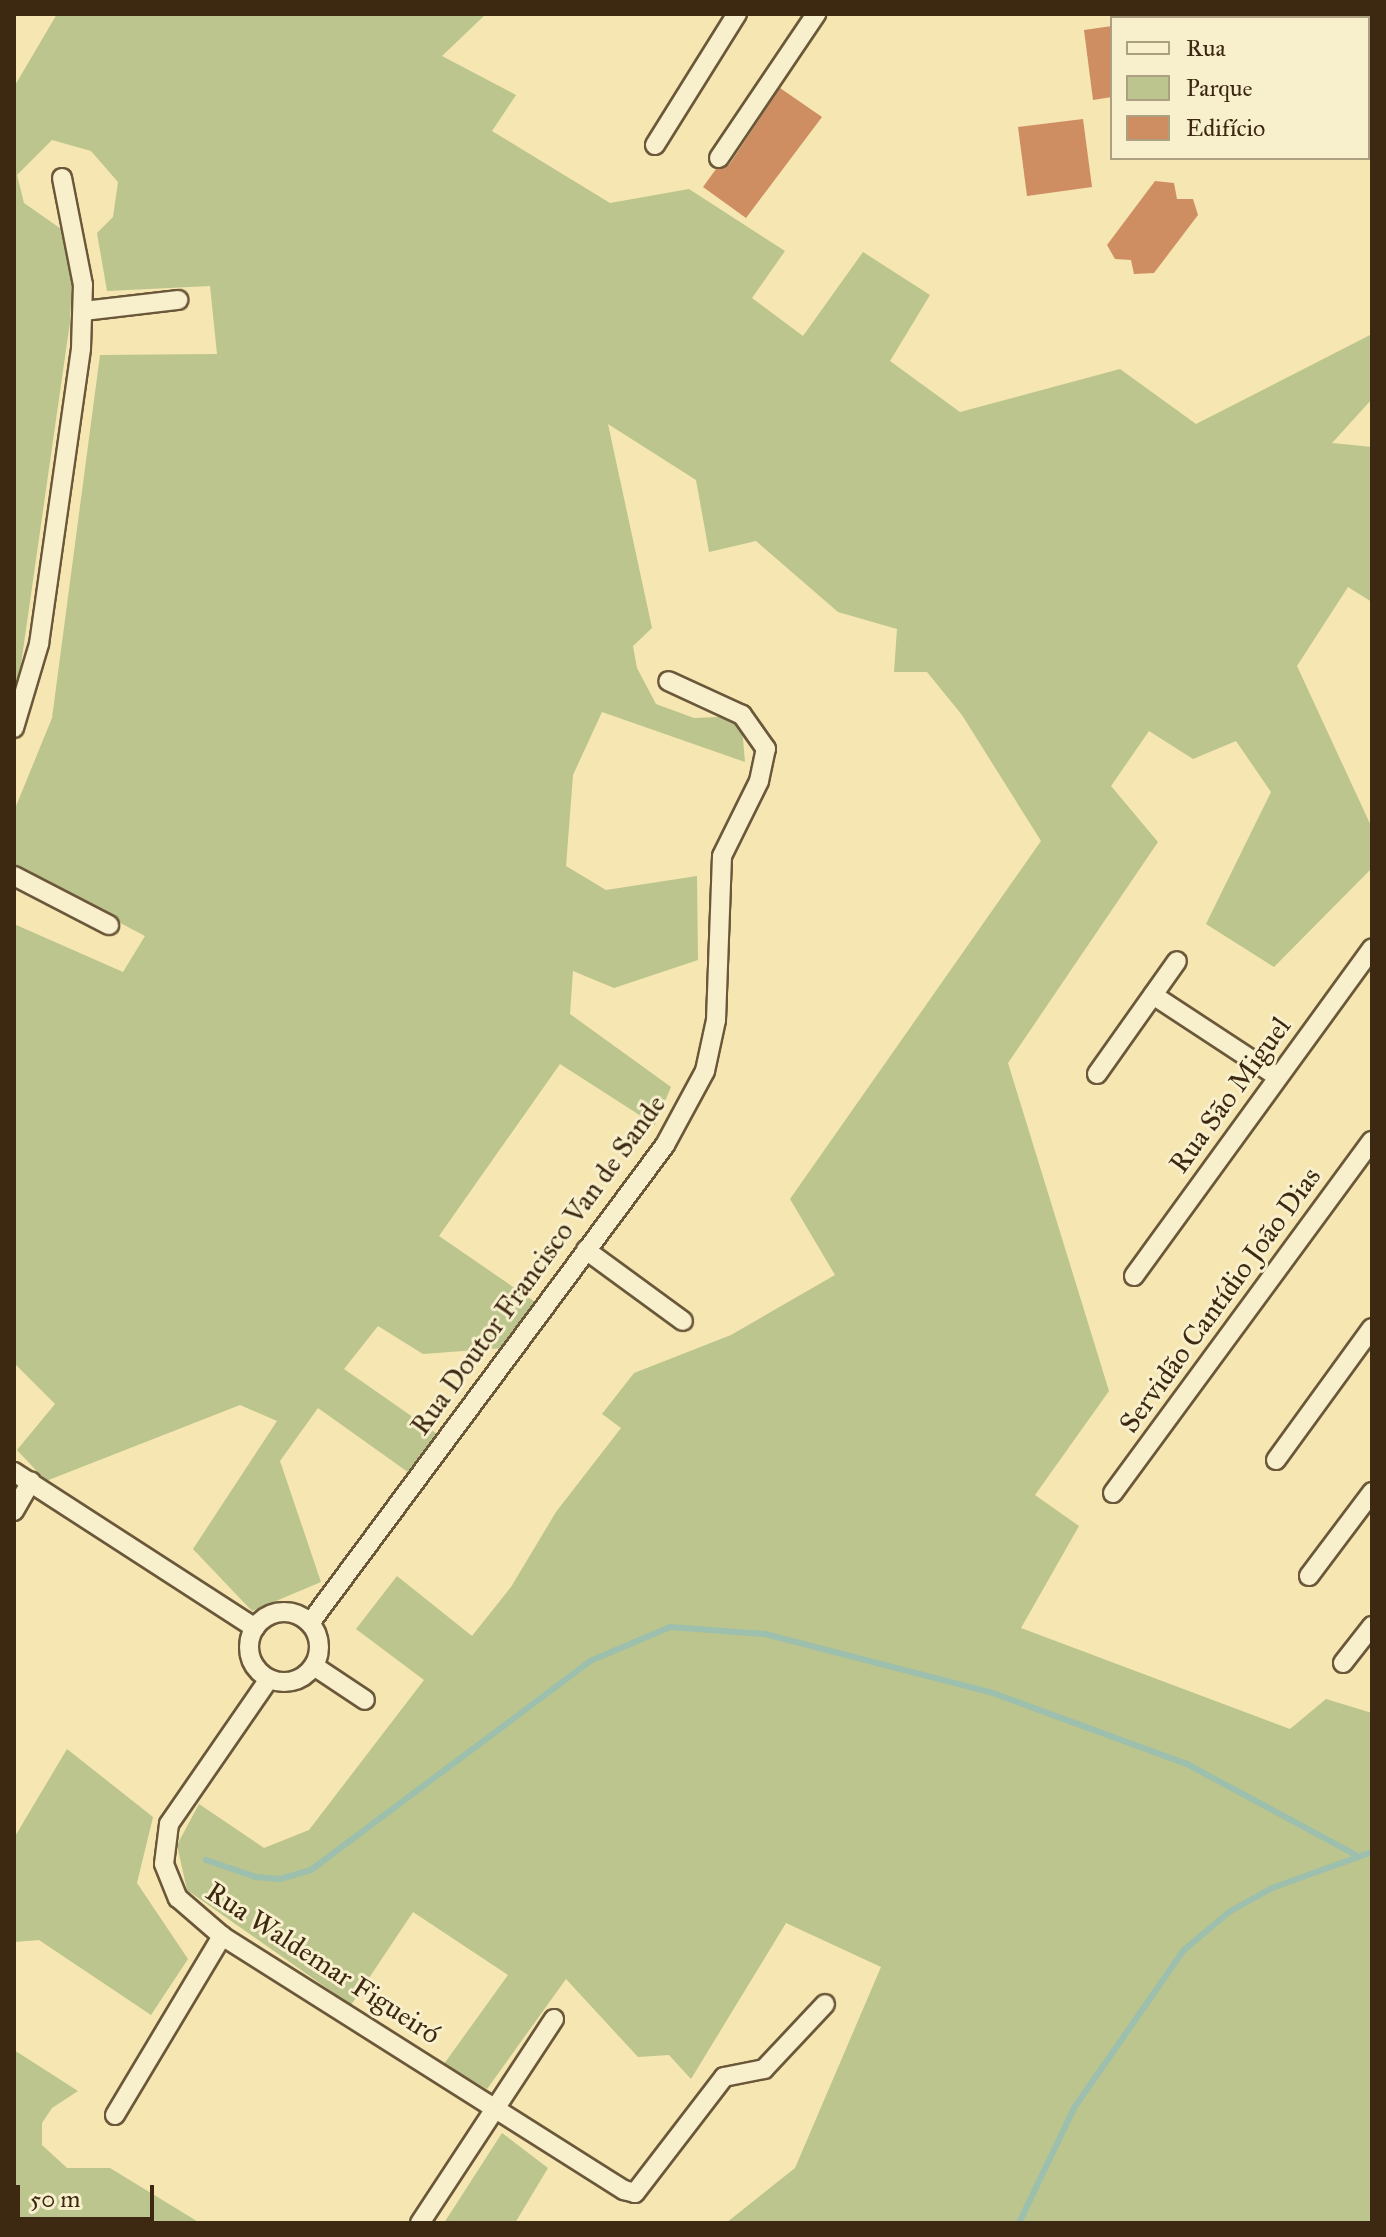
<!DOCTYPE html>
<meta charset="utf-8">
<style>
body{margin:0}
#map{position:relative;width:1386px;height:2237px;overflow:hidden;background:#f5e6b2;font-family:"IM FELL Great Primer",serif}
div>[style]{position:absolute}
.green>*{inset:0;background:#bbc58d}
.stream>*{height:6px;margin:-3px;padding:0 3px;transform-origin:3px;border-radius:3px;background:#9cbfae}
.building>*{inset:0;background:#cf8d62}
.roads{filter:drop-shadow(2px 0 #6b583a) drop-shadow(-2px 0 #6b583a) drop-shadow(0 2px #6b583a) drop-shadow(0 -2px #6b583a)}
.minor>*{height:18px;margin:-9px;padding:0 9px;transform-origin:9px;border-radius:9px;background:#f8efcd}
.minor>.ring{margin:-9px;padding:0;box-sizing:content-box;background:none;border:18px solid #f8efcd;border-radius:50%}
.secondary>*{height:26px;margin:-13px;padding:0 13px;transform-origin:13px;border-radius:13px;background:#f8efcd}
span{translate:-50% -50%;white-space:nowrap;text-align:center;line-height:1.15;-webkit-text-stroke:6px #f8efcd;paint-order:stroke}
.street-label{font-size:28px;color:#3d2912}
.frame{position:absolute;inset:0;border:16px solid #3d2912;pointer-events:none}
.legend{position:absolute;left:1110px;top:16px;width:260px;height:144px;box-sizing:border-box;background:#f8efcd;border:2px solid #ada082;margin:0;padding:10px 14px;list-style:none;font-size:24px;color:#3d2912}
.legend li{display:flex;align-items:center;gap:16px;height:40px}
.legend b{width:40px;border:2px solid #ada082}
.scale{position:absolute;left:16px;top:2185px;width:138px;height:36px;box-sizing:border-box;border:4px solid #3d2912;border-top:0;padding-left:10px;font-size:24px;line-height:28px;white-space:nowrap;color:#3d2912;-webkit-text-stroke:6px #f8efcd;paint-order:stroke}
</style>
<div id="map">
<div class="green">
<i style="clip-path:polygon(57px 14px,486px 14px,442px 56px,516px 95px,492px 131px,610px 203px,689px 189px,785px 251px,752px 298px,803px 336px,863px 252px,930px 295px,890px 361px,960px 412px,1120px 369px,1196px 424px,1372px 334px,1372px 399px,1332px 443px,1372px 447px,1372px 602px,1348px 587px,1297px 666px,1372px 828px,1372px 868px,1274px 967px,1206px 924px,1271px 792px,1236px 741px,1193px 759px,1149px 731px,1111px 786px,1158px 842px,1008px 1063px,1109px 1391px,1035px 1495px,1079px 1526px,1021px 1628px,1290px 1729px,1326px 1699px,1372px 1713px,1372px 2223px,726px 2223px,795px 2168px,881px 1967px,786px 1923px,691px 2079px,669px 2055px,638px 2057px,566px 1979px,487px 2089px,444px 2064px,508px 1975px,413px 1912px,351px 2005px,187px 1890px,177px 1845px,199px 1804px,264px 1848px,309px 1830px,424px 1680px,356px 1629px,397px 1576px,472px 1636px,511px 1587px,556px 1512px,621px 1428px,602px 1414px,634px 1373px,731px 1335px,835px 1275px,790px 1199px,1041px 841px,962px 715px,927px 672px,894px 672px,897px 629px,838px 612px,756px 541px,709px 552px,696px 480px,608px 424px,652px 628px,633px 646px,637px 668px,656px 704px,694px 718px,741px 716px,745px 762px,602px 712px,573px 775px,566px 866px,606px 890px,697px 876px,698px 960px,614px 988px,573px 971px,570px 1014px,671px 1087px,655px 1125px,560px 1064px,439px 1236px,538px 1304px,503px 1348px,423px 1354px,378px 1326px,344px 1369px,440px 1436px,412px 1475px,318px 1408px,280px 1461px,321px 1582px,252px 1611px,193px 1549px,277px 1421px,240px 1405px,46px 1481px,17px 1450px,55px 1404px,14px 1363px,14px 924px,123px 972px,145px 936px,14px 867px,14px 811px,52px 718px,100px 355px,217px 354px,210px 286px,107px 291px,97px 233px,113px 217px,118px 182px,91px 151px,52px 140px,17px 175px,24px 203px,74px 238px,70px 322px,14px 713px,14px 87px)"></i>
<i style="clip-path:polygon(67px 1749px,153px 1817px,137px 1883px,188px 1959px,151px 2015px,39px 1940px,14px 1942px,14px 1838px)"></i>
<i style="clip-path:polygon(14px 2050px,78px 2091px,52px 2108px,42px 2123px,42px 2145px,67px 2168px,110px 2168px,200px 2223px,14px 2223px)"></i>
<i style="clip-path:polygon(502px 2133px,548px 2168px,515px 2223px,444px 2223px)"></i>
</div>
<div class="stream">
<i style="left:206px;top:1860px;width:53px;rotate:18.8deg"></i>
<i style="left:256px;top:1877px;width:24px;rotate:5deg"></i>
<i style="left:280px;top:1879px;width:32px;rotate:-16deg"></i>
<i style="left:311px;top:1870px;width:349px;rotate:-36.8deg"></i>
<i style="left:590px;top:1661px;width:87px;rotate:-23deg"></i>
<i style="left:670px;top:1627px;width:95px;rotate:4.2deg"></i>
<i style="left:765px;top:1634px;width:232px;rotate:14.5deg"></i>
<i style="left:990px;top:1692px;width:210px;rotate:20.1deg"></i>
<i style="left:1187px;top:1764px;width:192px;rotate:28.3deg"></i>
<i style="left:1019px;top:2223px;width:127px;rotate:-64.4deg"></i>
<i style="left:1074px;top:2108px;width:193px;rotate:-55.2deg"></i>
<i style="left:1184px;top:1950px;width:59px;rotate:-40.2deg"></i>
<i style="left:1229px;top:1912px;width:49px;rotate:-29.2deg"></i>
<i style="left:1272px;top:1888px;width:106px;rotate:-19.8deg"></i>
</div>
<div class="building">
<i style="clip-path:polygon(1112px 26px,1112px 97px,1093px 100px,1084px 30px)"></i>
<i style="clip-path:polygon(780px 88px,822px 117px,746px 218px,703px 187px,716px 169px,729px 165px)"></i>
<i style="clip-path:polygon(1083px 119px,1092px 187px,1027px 196px,1018px 127px)"></i>
<i style="clip-path:polygon(1155px 181px,1174px 183px,1177px 199px,1193px 199px,1198px 215px,1154px 273px,1134px 274px,1131px 260px,1115px 259px,1107px 245px)"></i>
</div>
<div class="roads">
<div class="minor">
<i style="left:655px;top:145px;width:155px;rotate:-58deg"></i>
<i style="left:719px;top:158px;width:174px;rotate:-56deg"></i>
<i style="left:84px;top:311px;width:95px;rotate:-6.7deg"></i>
<i style="left:14px;top:728px;width:88px;rotate:-73.4deg"></i>
<i style="left:39px;top:644px;width:299px;rotate:-81.9deg"></i>
<i style="left:81px;top:348px;width:63px;rotate:-88.2deg"></i>
<i style="left:83px;top:285px;width:109px;rotate:-101.1deg"></i>
<i style="left:14px;top:876px;width:107px;rotate:27.3deg"></i>
<i style="left:1153px;top:995px;width:149px;rotate:33.3deg"></i>
<i style="left:1097px;top:1074px;width:138px;rotate:-54.7deg"></i>
<i style="left:586px;top:1250px;width:120px;rotate:36.2deg"></i>
<i style="left:1134px;top:1276px;width:405px;rotate:-54deg"></i>
<i style="left:1276px;top:1460px;width:163px;rotate:-54deg"></i>
<i style="left:14px;top:1472px;width:287px;rotate:32.9deg"></i>
<i style="left:1113px;top:1493px;width:437px;rotate:-53.7deg"></i>
<i style="left:14px;top:1511px;width:34px;rotate:-60deg"></i>
<i style="left:1309px;top:1576px;width:105px;rotate:-53.1deg"></i>
<i class="ring" style="left:249px;top:1612px;width:52px;height:52px"></i>
<i style="left:310px;top:1623px;width:595px;rotate:-53.4deg"></i>
<i style="left:665px;top:1145px;width:84px;rotate:-61.6deg"></i>
<i style="left:705px;top:1071px;width:52px;rotate:-77.8deg"></i>
<i style="left:716px;top:1020px;width:164px;rotate:-87.9deg"></i>
<i style="left:722px;top:856px;width:84px;rotate:-63.7deg"></i>
<i style="left:759px;top:781px;width:33px;rotate:-78deg"></i>
<i style="left:766px;top:749px;width:42px;rotate:-125.2deg"></i>
<i style="left:742px;top:715px;width:81px;rotate:-155.3deg"></i>
<i style="left:1343px;top:1663px;width:47px;rotate:-51.9deg"></i>
<i style="left:314px;top:1666px;width:61px;rotate:33.7deg"></i>
<i style="left:269px;top:1679px;width:176px;rotate:124.6deg"></i>
<i style="left:169px;top:1824px;width:40px;rotate:97.1deg"></i>
<i style="left:164px;top:1864px;width:37px;rotate:68deg"></i>
<i style="left:178px;top:1898px;width:58px;rotate:40.8deg"></i>
<i style="left:222px;top:1936px;width:476px;rotate:32.3deg"></i>
<i style="left:624px;top:2190px;width:11px;rotate:15deg"></i>
<i style="left:635px;top:2193px;width:146px;rotate:-52.5deg"></i>
<i style="left:724px;top:2077px;width:41px;rotate:-11.3deg"></i>
<i style="left:764px;top:2069px;width:89px;rotate:-46.8deg"></i>
<i style="left:115px;top:2115px;width:209px;rotate:-59.1deg"></i>
<i style="left:420px;top:2223px;width:244px;rotate:-56.7deg"></i>
</div>
<div class="secondary">
<i style="left:1270px;top:14px;width:11px;rotate:22deg"></i>
<i style="left:1368px;top:54px;width:4px;rotate:27deg"></i>
</div>
</div>
<div class="street-label">
<span style="left:1230px;top:1095px;rotate:-54deg">Rua São Miguel</span>
<span style="left:538px;top:1265px;rotate:-54deg">Rua Doutor Francisco Van de Sande</span>
<span style="left:1220px;top:1300px;rotate:-54deg">Servidão Cantídio João Dias</span>
<span style="left:323px;top:1963px;rotate:33deg">Rua Waldemar Figueiró</span>
</div>
<div class="frame"></div>
<ul class="legend">
<li><b style="height:10px;background:#f8efcd"></b>Rua</li>
<li><b style="height:22px;background:#bbc58d"></b>Parque</li>
<li><b style="height:22px;background:#cf8d62"></b>Edifício</li>
</ul>
<div class="scale">50 m</div>
</div>
